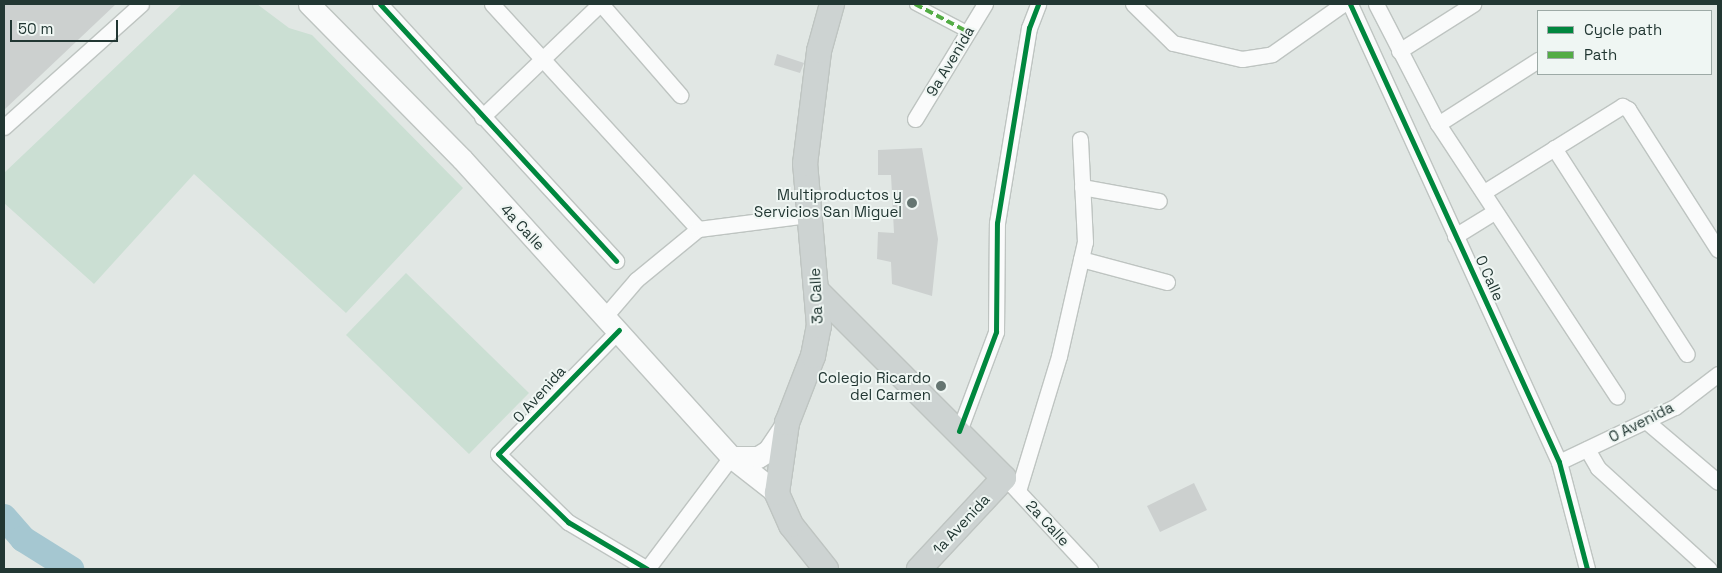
<!DOCTYPE html>
<style>
body{margin:0}
#map{position:relative;width:1722px;height:573px;overflow:hidden;background:#e1e7e4;font-family:"Space Grotesk",sans-serif}
div>[style]{position:absolute}
.green>*{inset:0;background:#cbdfd3}
.river>*{height:26px;margin:-13px;padding:0 13px;transform-origin:13px;border-radius:13px;background:#a5c7d1}
.building>*{inset:0;background:#ccd0cf}
.roads{filter:drop-shadow(1px 0 #bec4c1) drop-shadow(-1px 0 #bec4c1) drop-shadow(0 1px #bec4c1) drop-shadow(0 -1px #bec4c1)}
.pedestrian>*{height:11px;margin:-5.5px;padding:0 5.5px;transform-origin:5.5px;border-radius:5.5px;background:#fafbfb}
.minor>*{height:15px;margin:-7.5px;padding:0 7.5px;transform-origin:7.5px;border-radius:7.5px;background:#fafbfb}
.secondary>*{height:21px;margin:-10.5px;padding:0 10.5px;transform-origin:10.5px;border-radius:10.5px;background:#fafbfb}
.primary>*{height:24px;margin:-12px;padding:0 12px;transform-origin:12px;border-radius:12px;background:#cdd3d2}
.quiet>*{height:4px;margin-top:-2px;transform-origin:0;background:repeating-linear-gradient(90deg,#53ac45 0 8px,transparent 0 12px)}
.cycleway>*{height:5px;margin:-2.5px;padding:0 2.5px;transform-origin:2.5px;border-radius:2.5px;background:#00873e}
.dots>*{width:14px;height:14px;translate:-50% -50%;box-sizing:border-box;border:2px solid #eff6f3;border-radius:50%}
span{translate:-50% -50%;white-space:nowrap;text-align:center;line-height:1.15;-webkit-text-stroke:4px #eff6f3;paint-order:stroke}
.street-label{font-size:15px;color:#223733}
.poi-label{font-size:15px;color:#223733}
.right{translate:-100% -50%;text-align:right}
.frame{position:absolute;inset:0;border:5px solid #223733;pointer-events:none}
.legend{position:absolute;left:1537px;top:10px;width:175px;height:65px;box-sizing:border-box;background:#eff6f3;border:1px solid #9daaa6;margin:0;padding:6px 9px;list-style:none;font-size:15px;color:#223733}
.legend li{display:flex;align-items:center;gap:10px;height:25px}
.legend b{width:25px;border:1px solid #9daaa6}
.scale{position:absolute;left:10px;top:20px;width:108px;height:22px;box-sizing:border-box;border:2px solid #223733;border-top:0;padding-left:6px;font-size:15px;line-height:18px;white-space:nowrap;color:#223733;-webkit-text-stroke:4px #eff6f3;paint-order:stroke}
</style>
<div id="map">
<div class="green">
<i style="clip-path:polygon(182px 4px,257px 4px,289px 28px,312px 35px,463px 188px,346px 313px,194px 174px,94px 284px,4px 203px,4px 173px)"></i>
<i style="clip-path:polygon(406px 273px,529px 393px,469px 454px,346px 335px)"></i>
</div>
<div class="river">
<i style="left:4px;top:517px;width:29px;rotate:49deg"></i>
<i style="left:23px;top:539px;width:57px;rotate:32deg"></i>
</div>
<div class="building">
<i style="clip-path:polygon(4px 4px,116px 4px,4px 110px)"></i>
<i style="clip-path:polygon(777px 54px,804px 63px,800px 73px,774px 65px)"></i>
<i style="clip-path:polygon(922px 148px,938px 239px,932px 296px,892px 284px,891px 262px,877px 259px,878px 232px,894px 233px,891px 175px,878px 175px,878px 150px)"></i>
<i style="clip-path:polygon(1194px 483px,1207px 510px,1160px 532px,1147px 506px)"></i>
</div>
<div class="roads">
<div class="pedestrian">
<i style="left:915px;top:4px;width:60px;rotate:27.8deg"></i>
</div>
<div class="minor">
<i style="left:380px;top:4px;width:349px;rotate:47.4deg"></i>
<i style="left:492px;top:4px;width:305px;rotate:47.5deg"></i>
<i style="left:601px;top:4px;width:121px;rotate:49deg"></i>
<i style="left:1133px;top:4px;width:56px;rotate:44.3deg"></i>
<i style="left:1173px;top:43px;width:71px;rotate:13.1deg"></i>
<i style="left:1242px;top:59px;width:30px;rotate:-9deg"></i>
<i style="left:1272px;top:54px;width:87px;rotate:-35.2deg"></i>
<i style="left:1350px;top:4px;width:503px;rotate:65.47deg"></i>
<i style="left:1559px;top:462px;width:111px;rotate:75.3deg"></i>
<i style="left:1376px;top:4px;width:135px;rotate:62.7deg"></i>
<i style="left:1438px;top:124px;width:326px;rotate:56.7deg"></i>
<i style="left:1399px;top:51px;width:88px;rotate:-32.4deg"></i>
<i style="left:482px;top:117px;width:163px;rotate:-43.8deg"></i>
<i style="left:915px;top:119px;width:135px;rotate:-58.7deg"></i>
<i style="left:1438px;top:124px;width:119px;rotate:-32.6deg"></i>
<i style="left:4px;top:127px;width:184px;rotate:-41.9deg"></i>
<i style="left:1554px;top:148px;width:245px;rotate:57.2deg"></i>
<i style="left:1082px;top:187px;width:78px;rotate:10.3deg"></i>
<i style="left:1484px;top:192px;width:163px;rotate:-31.9deg"></i>
<i style="left:1622px;top:106px;width:7px;rotate:27deg"></i>
<i style="left:1628px;top:109px;width:167px;rotate:57.4deg"></i>
<i style="left:1455px;top:236px;width:46px;rotate:-31.6deg"></i>
<i style="left:1081px;top:259px;width:89px;rotate:15deg"></i>
<i style="left:606px;top:315px;width:46px;rotate:-49.4deg"></i>
<i style="left:636px;top:280px;width:80px;rotate:-39.4deg"></i>
<i style="left:698px;top:229px;width:111px;rotate:-7.3deg"></i>
<i style="left:619px;top:330px;width:173px;rotate:134.3deg"></i>
<i style="left:498px;top:454px;width:98px;rotate:44.2deg"></i>
<i style="left:568px;top:522px;width:92px;rotate:30.7deg"></i>
<i style="left:1646px;top:421px;width:94px;rotate:40.3deg"></i>
<i style="left:959px;top:431px;width:106px;rotate:-69.5deg"></i>
<i style="left:996px;top:332px;width:109px;rotate:-89.5deg"></i>
<i style="left:997px;top:223px;width:198px;rotate:-80.7deg"></i>
<i style="left:1029px;top:28px;width:26px;rotate:-69deg"></i>
<i style="left:1587px;top:449px;width:22px;rotate:60deg"></i>
<i style="left:1598px;top:468px;width:150px;rotate:42.3deg"></i>
<i style="left:1559px;top:462px;width:128px;rotate:-25.4deg"></i>
<i style="left:1675px;top:407px;width:54px;rotate:-37.5deg"></i>
<i style="left:1011px;top:484px;width:116px;rotate:47.1deg"></i>
<i style="left:1018px;top:491px;width:141px;rotate:-73.1deg"></i>
<i style="left:1059px;top:356px;width:117px;rotate:-77.2deg"></i>
<i style="left:1085px;top:242px;width:103px;rotate:-92.8deg"></i>
<i style="left:647px;top:569px;width:140px;rotate:-53.1deg"></i>
</div>
<div class="secondary">
<i style="left:309px;top:4px;width:218px;rotate:45.4deg"></i>
<i style="left:462px;top:159px;width:401px;rotate:47.9deg"></i>
<i style="left:731px;top:457px;width:58px;rotate:38deg"></i>
<i style="left:731px;top:457px;width:27px"></i>
<i style="left:758px;top:457px;width:12px;rotate:-31deg"></i>
<i style="left:768px;top:451px;width:34px;rotate:-56deg"></i>
</div>
<div class="primary">
<i style="left:818px;top:292px;width:263px;rotate:45deg"></i>
<i style="left:1004px;top:478px;width:125px;rotate:133deg"></i>
<i style="left:826px;top:569px;width:56px;rotate:-128.5deg"></i>
<i style="left:791px;top:525px;width:35px;rotate:-114deg"></i>
<i style="left:777px;top:493px;width:71px;rotate:-81.9deg"></i>
<i style="left:787px;top:423px;width:72px;rotate:-68.8deg"></i>
<i style="left:813px;top:356px;width:31px;rotate:-79deg"></i>
<i style="left:819px;top:326px;width:163px;rotate:-94.9deg"></i>
<i style="left:805px;top:164px;width:114px;rotate:-82.9deg"></i>
<i style="left:819px;top:51px;width:49px;rotate:-74.5deg"></i>
</div>
</div>
<div class="quiet">
<i style="left:915px;top:4px;width:60px;rotate:27.8deg"></i>
</div>
<div class="cycleway">
<i style="left:380px;top:4px;width:349px;rotate:47.4deg"></i>
<i style="left:1350px;top:4px;width:503px;rotate:65.47deg"></i>
<i style="left:1559px;top:462px;width:111px;rotate:75.3deg"></i>
<i style="left:619px;top:330px;width:173px;rotate:134.3deg"></i>
<i style="left:498px;top:454px;width:98px;rotate:44.2deg"></i>
<i style="left:568px;top:522px;width:92px;rotate:30.7deg"></i>
<i style="left:959px;top:431px;width:106px;rotate:-69.5deg"></i>
<i style="left:996px;top:332px;width:109px;rotate:-89.5deg"></i>
<i style="left:997px;top:223px;width:198px;rotate:-80.7deg"></i>
<i style="left:1029px;top:28px;width:26px;rotate:-69deg"></i>
</div>
<div class="dots">
<i style="left:912px;top:203px;background:#657571"></i>
<i style="left:941px;top:386px;background:#657571"></i>
</div>
<div class="street-label">
<span style="left:950px;top:61px;rotate:-59deg">9a Avenida</span>
<span style="left:523px;top:227px;rotate:47deg">4a Calle</span>
<span style="left:1490px;top:278px;rotate:66deg">0 Calle</span>
<span style="left:816px;top:296px;rotate:-93deg">3a Calle</span>
<span style="left:539px;top:394px;rotate:-48deg">0 Avenida</span>
<span style="left:1641px;top:422px;rotate:-27deg">0 Avenida</span>
<span style="left:1048px;top:523px;rotate:47deg">2a Calle</span>
<span style="left:961px;top:524px;rotate:-47deg">1a Avenida</span>
</div>
<div class="poi-label">
<span class="right" style="left:902px;top:203px">Multiproductos y<br>Servicios San Miguel</span>
<span class="right" style="left:931px;top:386px">Colegio Ricardo<br>del Carmen</span>
</div>
<div class="frame"></div>
<ul class="legend">
<li><b style="height:6px;background:#00873e"></b>Cycle path</li>
<li><b style="height:6px;background:#53ac45"></b>Path</li>
</ul>
<div class="scale">50 m</div>
</div>
